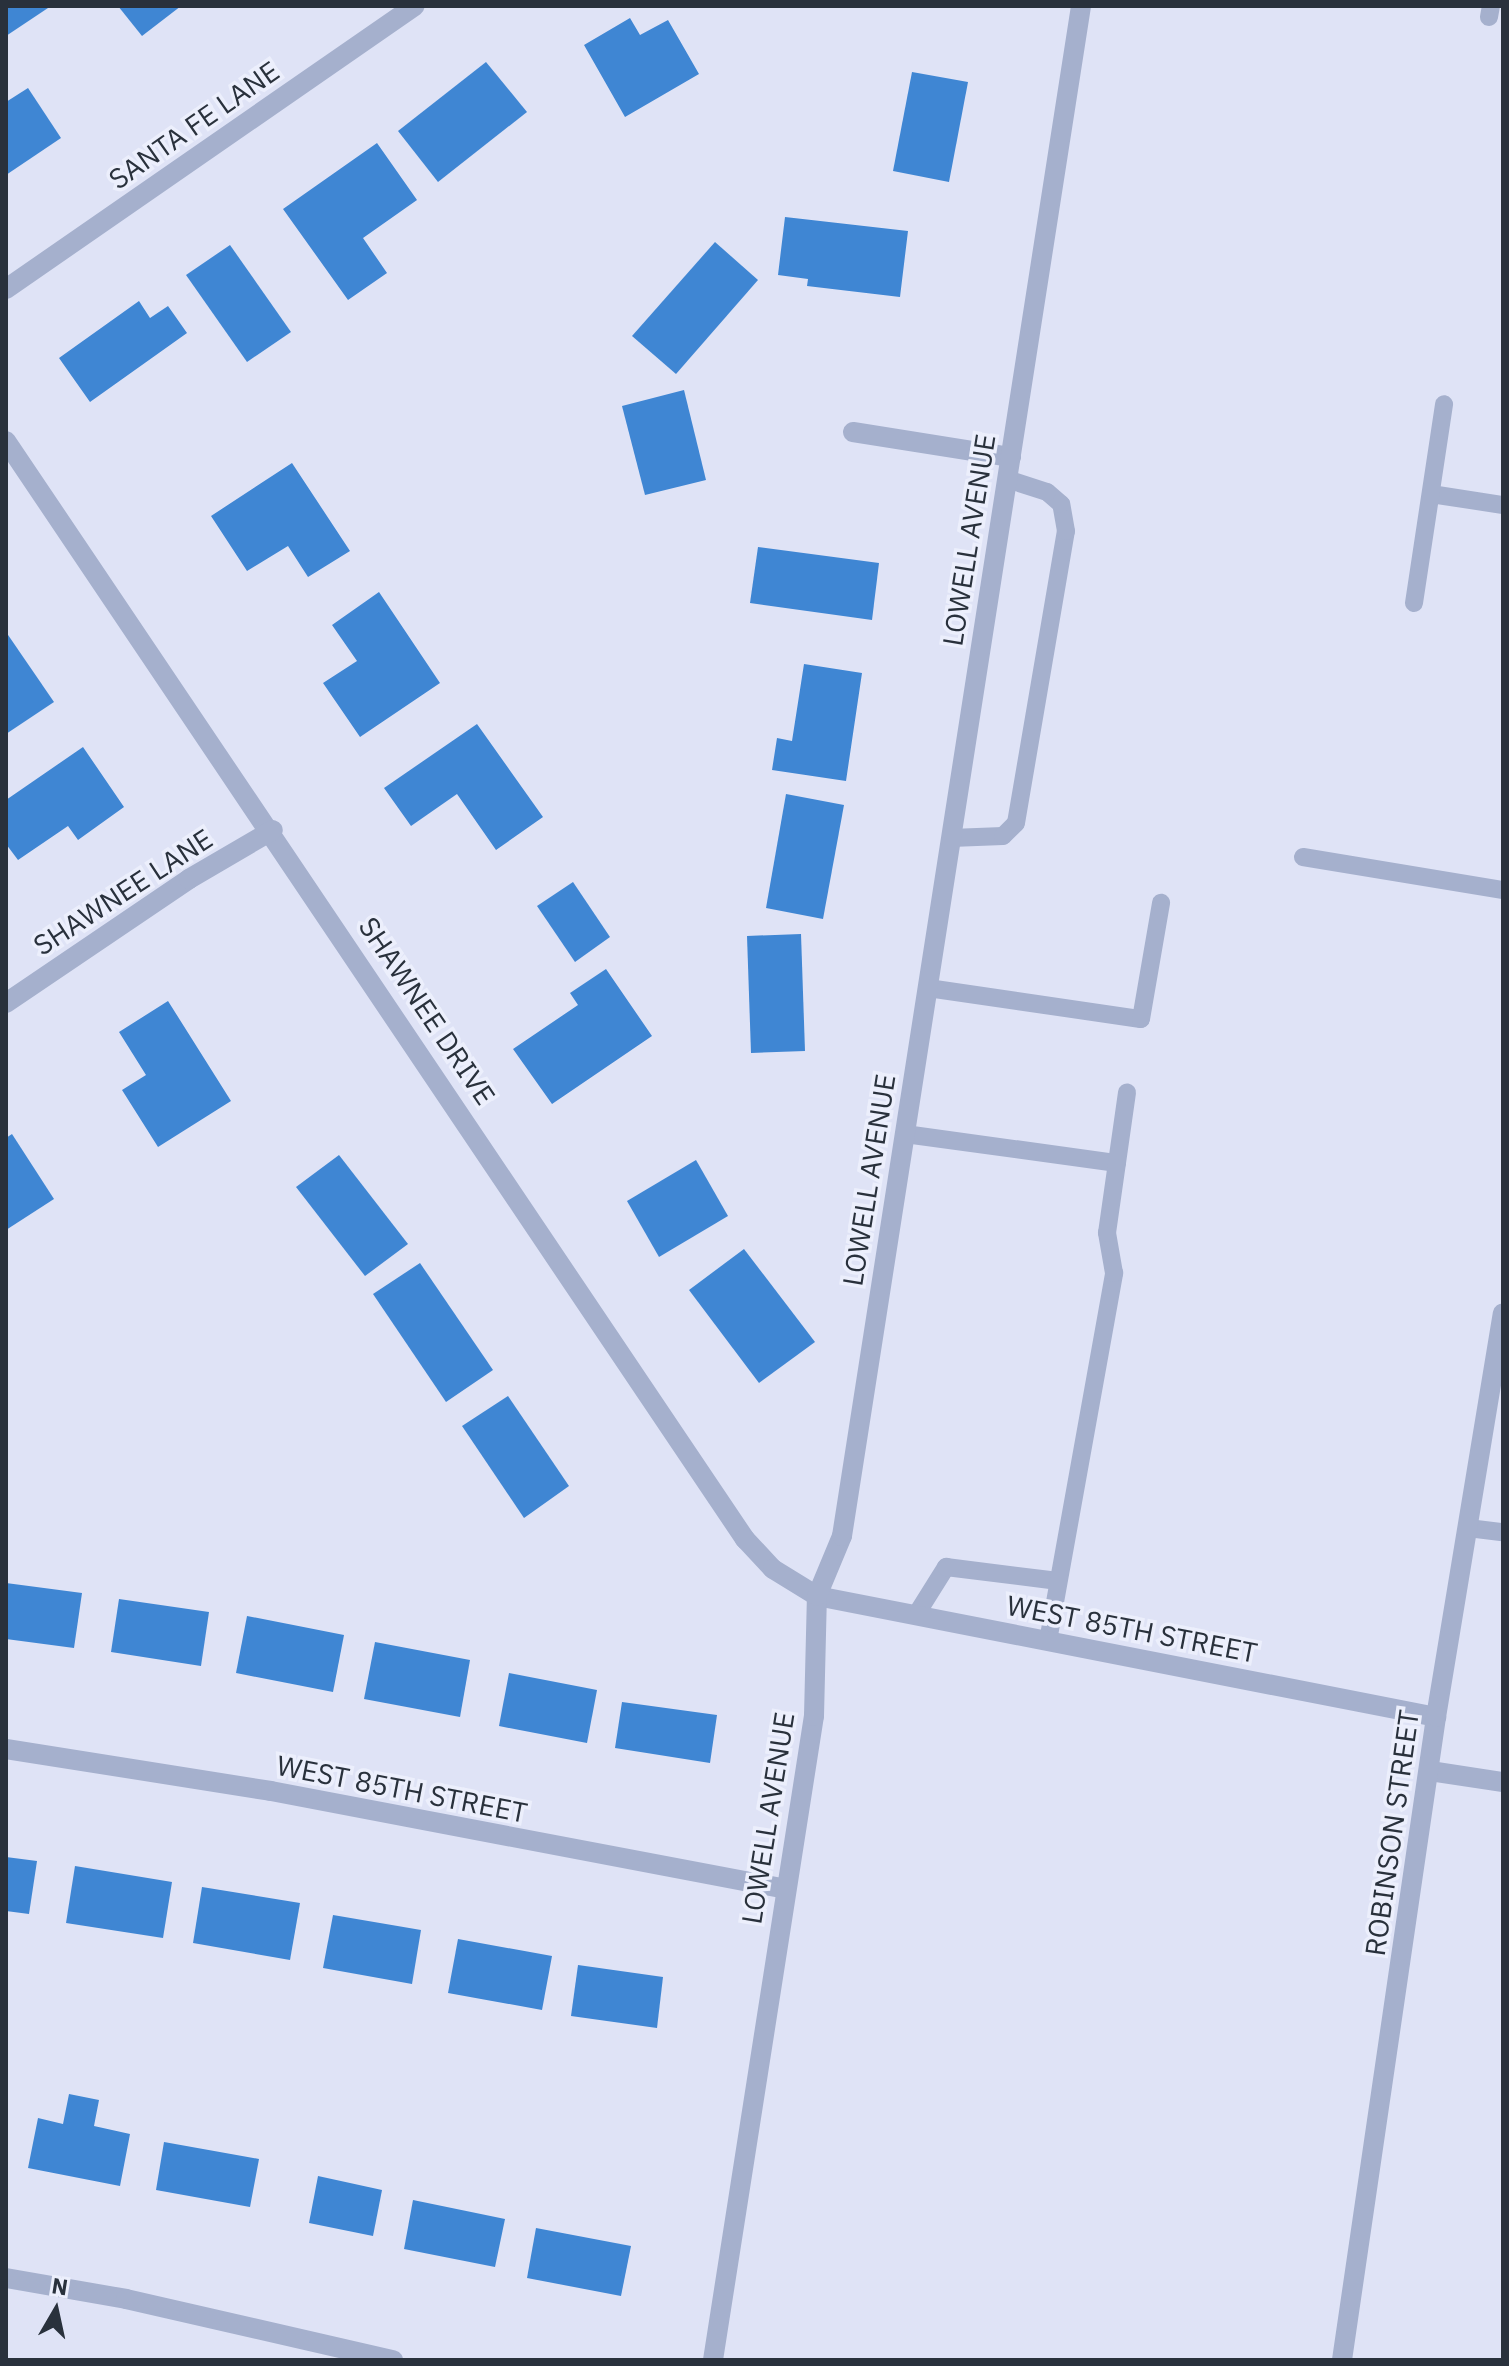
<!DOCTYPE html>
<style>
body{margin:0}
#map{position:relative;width:1509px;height:2366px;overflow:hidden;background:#dfe3f6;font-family:"IBM Plex Sans",sans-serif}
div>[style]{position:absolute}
.building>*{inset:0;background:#3f86d3}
.service>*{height:18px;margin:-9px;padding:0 9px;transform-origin:9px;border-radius:9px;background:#a5b0cd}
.minor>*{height:20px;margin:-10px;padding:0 10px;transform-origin:10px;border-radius:10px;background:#a5b0cd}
.tertiary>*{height:20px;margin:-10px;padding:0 10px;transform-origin:10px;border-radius:10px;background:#a5b0cd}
span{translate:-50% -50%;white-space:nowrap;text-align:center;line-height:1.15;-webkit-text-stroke:7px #eceffc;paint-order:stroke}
.street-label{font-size:28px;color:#29313c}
.frame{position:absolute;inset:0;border:8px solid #29313c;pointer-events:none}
.north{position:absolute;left:16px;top:2270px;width:80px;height:80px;-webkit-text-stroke:6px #eceffc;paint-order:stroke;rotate:9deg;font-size:22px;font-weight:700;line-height:32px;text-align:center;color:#29313c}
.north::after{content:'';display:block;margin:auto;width:28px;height:36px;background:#29313c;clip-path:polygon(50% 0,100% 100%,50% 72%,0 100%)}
</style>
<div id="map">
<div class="building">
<i style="clip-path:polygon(6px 6px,46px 6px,48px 8px,6px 36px)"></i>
<i style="clip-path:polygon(118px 6px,181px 6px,142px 36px)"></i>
<i style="clip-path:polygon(630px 18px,640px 35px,668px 20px,699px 74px,625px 117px,584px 45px)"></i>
<i style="clip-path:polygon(486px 62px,527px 112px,438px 182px,398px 131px)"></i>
<i style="clip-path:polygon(912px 72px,968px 82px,949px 182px,893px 171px)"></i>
<i style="clip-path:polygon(28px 88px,61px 138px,6px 175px,6px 102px)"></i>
<i style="clip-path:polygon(377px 143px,417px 200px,363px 238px,387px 273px,348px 300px,283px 209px)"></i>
<i style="clip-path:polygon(785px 217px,908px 231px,900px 297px,807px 286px,808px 279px,778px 275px)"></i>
<i style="clip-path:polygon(715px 242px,758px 280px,676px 374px,632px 336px)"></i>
<i style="clip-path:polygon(230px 245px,291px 332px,247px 362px,186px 275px)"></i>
<i style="clip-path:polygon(139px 301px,150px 318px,168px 306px,187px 333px,90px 402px,59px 358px)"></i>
<i style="clip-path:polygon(684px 390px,706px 480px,645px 495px,622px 406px)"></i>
<i style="clip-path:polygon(292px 463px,350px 551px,308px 577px,288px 546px,247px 571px,211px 516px)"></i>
<i style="clip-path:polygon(758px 547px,879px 563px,872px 620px,750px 603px)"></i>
<i style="clip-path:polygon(379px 592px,440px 683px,360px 737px,323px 683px,357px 661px,332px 625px)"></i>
<i style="clip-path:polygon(6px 632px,54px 702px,6px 734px)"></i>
<i style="clip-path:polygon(804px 664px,862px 673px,846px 781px,772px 770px,777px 738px,792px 741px)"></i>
<i style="clip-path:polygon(477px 724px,543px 817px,496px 850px,457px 794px,411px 826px,384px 788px)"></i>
<i style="clip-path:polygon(83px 747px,124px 807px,78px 840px,68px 826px,18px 860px,6px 844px,6px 800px)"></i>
<i style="clip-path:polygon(786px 794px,844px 805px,823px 919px,766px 908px)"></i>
<i style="clip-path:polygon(573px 882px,610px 937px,575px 962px,537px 906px)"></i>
<i style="clip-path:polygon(801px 934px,805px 1051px,751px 1053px,747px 936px)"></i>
<i style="clip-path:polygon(606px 969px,652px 1036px,552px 1104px,513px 1049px,578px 1005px,570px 993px)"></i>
<i style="clip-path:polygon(168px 1001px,231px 1101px,158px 1147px,122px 1090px,146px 1075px,119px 1032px)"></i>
<i style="clip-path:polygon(12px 1134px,54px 1199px,6px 1230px,6px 1138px)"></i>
<i style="clip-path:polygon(339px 1155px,408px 1244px,365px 1276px,296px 1187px)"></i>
<i style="clip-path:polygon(696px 1160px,728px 1216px,659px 1257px,627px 1201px)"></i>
<i style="clip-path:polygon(744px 1249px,815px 1342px,759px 1383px,689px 1290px)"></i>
<i style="clip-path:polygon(420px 1263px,493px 1370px,446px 1402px,373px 1294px)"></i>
<i style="clip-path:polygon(508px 1396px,569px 1486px,524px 1518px,462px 1426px)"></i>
<i style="clip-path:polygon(6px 1583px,82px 1593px,74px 1648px,6px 1639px)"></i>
<i style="clip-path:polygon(119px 1599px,209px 1612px,201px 1666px,111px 1652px)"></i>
<i style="clip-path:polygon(247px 1616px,344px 1635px,333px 1692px,236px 1673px)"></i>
<i style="clip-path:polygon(375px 1642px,470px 1660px,460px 1717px,364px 1699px)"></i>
<i style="clip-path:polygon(509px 1673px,597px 1690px,587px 1743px,499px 1726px)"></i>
<i style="clip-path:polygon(622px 1702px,717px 1715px,710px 1763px,615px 1748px)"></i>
<i style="clip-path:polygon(6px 1857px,37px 1861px,29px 1914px,6px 1911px)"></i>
<i style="clip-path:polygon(75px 1866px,172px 1882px,163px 1938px,66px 1923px)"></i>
<i style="clip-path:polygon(202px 1887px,300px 1903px,290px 1960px,193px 1943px)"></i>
<i style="clip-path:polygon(333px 1915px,421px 1930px,412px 1984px,323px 1968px)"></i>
<i style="clip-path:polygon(458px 1939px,552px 1956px,542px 2010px,448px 1993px)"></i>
<i style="clip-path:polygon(578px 1965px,663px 1977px,657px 2028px,571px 2016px)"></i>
<i style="clip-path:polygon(69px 2094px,99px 2100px,94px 2126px,130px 2134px,120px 2186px,28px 2168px,38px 2118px,63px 2124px)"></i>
<i style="clip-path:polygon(164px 2142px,259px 2159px,250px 2207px,156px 2190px)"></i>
<i style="clip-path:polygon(318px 2176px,382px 2190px,373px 2236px,309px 2223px)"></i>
<i style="clip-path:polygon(413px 2200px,505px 2219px,495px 2267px,404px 2249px)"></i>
<i style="clip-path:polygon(536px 2228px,631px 2246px,621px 2296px,527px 2278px)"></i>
</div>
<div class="service">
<i style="left:1489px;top:17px;width:11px;rotate:-80deg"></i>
<i style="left:1431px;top:494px;width:73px;rotate:8.7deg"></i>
<i style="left:1414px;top:603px;width:201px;rotate:-81.4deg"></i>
<i style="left:951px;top:838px;width:52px;rotate:-2.2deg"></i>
<i style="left:1003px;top:836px;width:18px;rotate:-45deg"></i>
<i style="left:1016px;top:823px;width:296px;rotate:-80.3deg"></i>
<i style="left:1066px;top:531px;width:27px;rotate:-100deg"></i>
<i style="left:1061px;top:504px;width:18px;rotate:-139deg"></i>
<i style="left:1047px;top:492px;width:42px;rotate:-162deg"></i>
<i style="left:1303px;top:857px;width:203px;rotate:9.4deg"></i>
<i style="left:928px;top:988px;width:215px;rotate:8.3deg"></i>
<i style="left:1141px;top:1019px;width:118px;rotate:-80.2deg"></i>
<i style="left:905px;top:1134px;width:214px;rotate:7.8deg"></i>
<i style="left:1468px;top:1528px;width:35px;rotate:7deg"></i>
<i style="left:916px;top:1615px;width:57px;rotate:-58deg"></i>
<i style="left:946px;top:1567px;width:113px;rotate:7.1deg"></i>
<i style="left:1048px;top:1641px;width:374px;rotate:-79.8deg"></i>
<i style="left:1114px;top:1273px;width:41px;rotate:-99.9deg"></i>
<i style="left:1107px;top:1233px;width:142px;rotate:-81.9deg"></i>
</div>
<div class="minor">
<i style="left:6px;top:289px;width:497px;rotate:-34.7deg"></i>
<i style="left:853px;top:432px;width:160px;rotate:9deg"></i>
<i style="left:6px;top:441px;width:1324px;rotate:56.06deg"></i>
<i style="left:745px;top:1539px;width:41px;rotate:47deg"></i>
<i style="left:773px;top:1569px;width:52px;rotate:31.5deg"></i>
<i style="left:817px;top:1596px;width:631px;rotate:11.06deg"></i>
<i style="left:6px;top:1003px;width:221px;rotate:-34.1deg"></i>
<i style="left:189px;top:879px;width:97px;rotate:-30.3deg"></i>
<i style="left:6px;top:1749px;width:268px;rotate:9deg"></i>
<i style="left:271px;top:1791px;width:524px;rotate:10.77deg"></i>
<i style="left:1430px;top:1771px;width:74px;rotate:8.6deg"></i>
<i style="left:6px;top:2278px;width:122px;rotate:9.9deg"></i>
<i style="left:126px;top:2299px;width:274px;rotate:12.9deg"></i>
<i style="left:1342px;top:2360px;width:650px;rotate:-81.68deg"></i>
<i style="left:1436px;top:1717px;width:409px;rotate:-80.6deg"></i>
</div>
<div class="tertiary">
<i style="left:713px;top:2360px;width:652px;rotate:-81.09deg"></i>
<i style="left:814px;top:1716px;width:120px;rotate:-88.6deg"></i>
<i style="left:817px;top:1596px;width:65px;rotate:-67.4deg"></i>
<i style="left:842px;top:1536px;width:1549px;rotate:-81.12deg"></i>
</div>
<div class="street-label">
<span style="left:194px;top:125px;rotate:-35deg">SANTA FE LANE</span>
<span style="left:969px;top:540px;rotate:-81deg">LOWELL AVENUE</span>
<span style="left:123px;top:892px;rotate:-33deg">SHAWNEE LANE</span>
<span style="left:427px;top:1011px;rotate:56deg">SHAWNEE DRIVE</span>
<span style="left:869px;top:1180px;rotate:-81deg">LOWELL AVENUE</span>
<span style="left:1132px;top:1629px;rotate:11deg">WEST 85TH STREET</span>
<span style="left:402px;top:1789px;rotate:11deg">WEST 85TH STREET</span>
<span style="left:768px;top:1818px;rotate:-81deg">LOWELL AVENUE</span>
<span style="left:1392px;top:1833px;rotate:-82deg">ROBINSON STREET</span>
</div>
<div class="frame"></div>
<div class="north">N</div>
</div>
